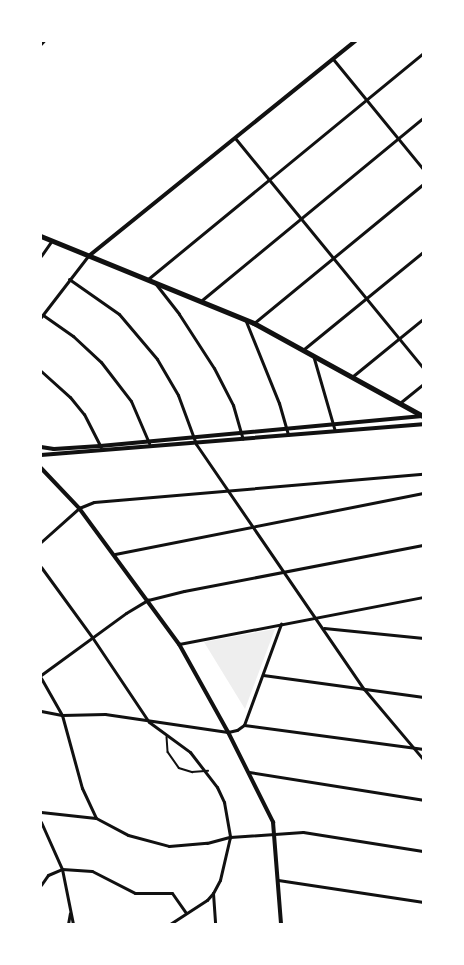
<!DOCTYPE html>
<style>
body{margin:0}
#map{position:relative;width:464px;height:965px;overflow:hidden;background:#fff;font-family:"DejaVu Sans",sans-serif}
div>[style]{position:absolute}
.green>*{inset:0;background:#eee}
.service>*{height:1.5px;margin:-0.75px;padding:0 0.75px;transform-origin:0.75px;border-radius:0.75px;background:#111}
.minor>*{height:3px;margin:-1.5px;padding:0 1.5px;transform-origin:1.5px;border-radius:1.5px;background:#111}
.tertiary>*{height:4px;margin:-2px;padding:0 2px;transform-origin:2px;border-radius:2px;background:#111}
.secondary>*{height:4.5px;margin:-2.25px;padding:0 2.25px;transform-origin:2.25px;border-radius:2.25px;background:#111}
span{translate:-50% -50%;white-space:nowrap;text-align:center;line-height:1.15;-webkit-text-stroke:3px #fff;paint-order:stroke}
.frame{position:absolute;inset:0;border:42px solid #fff;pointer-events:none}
</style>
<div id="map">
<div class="green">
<i style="clip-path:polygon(275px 629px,245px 709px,204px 642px)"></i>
</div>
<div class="service">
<i style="left:167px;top:737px;width:15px;rotate:86deg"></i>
<i style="left:168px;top:752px;width:19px;rotate:55deg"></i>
<i style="left:179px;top:768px;width:14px;rotate:17deg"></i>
<i style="left:192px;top:772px;width:16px;rotate:-4deg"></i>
</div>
<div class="minor">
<i style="left:333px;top:59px;width:142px;rotate:50.7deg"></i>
<i style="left:235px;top:138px;width:297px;rotate:50.7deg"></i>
<i style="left:41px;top:256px;width:19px;rotate:-55deg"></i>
<i style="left:69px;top:279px;width:61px;rotate:35deg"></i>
<i style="left:119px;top:314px;width:59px;rotate:49.8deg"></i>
<i style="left:157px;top:359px;width:42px;rotate:59.7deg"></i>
<i style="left:178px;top:395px;width:52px;rotate:69.8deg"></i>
<i style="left:196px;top:444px;width:297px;rotate:55.6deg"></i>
<i style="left:364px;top:689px;width:92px;rotate:49.9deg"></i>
<i style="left:148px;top:279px;width:356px;rotate:-39.4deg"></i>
<i style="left:155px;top:283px;width:39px;rotate:52deg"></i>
<i style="left:179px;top:314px;width:64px;rotate:57.1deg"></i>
<i style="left:214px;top:368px;width:42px;rotate:62.8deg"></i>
<i style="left:233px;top:405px;width:35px;rotate:74deg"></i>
<i style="left:202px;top:300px;width:286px;rotate:-39.5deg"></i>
<i style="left:43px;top:315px;width:37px;rotate:35deg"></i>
<i style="left:73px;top:336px;width:38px;rotate:43deg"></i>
<i style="left:101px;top:362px;width:49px;rotate:52.4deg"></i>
<i style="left:131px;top:401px;width:46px;rotate:66.8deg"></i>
<i style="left:41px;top:317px;width:77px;rotate:-52.4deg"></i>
<i style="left:245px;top:319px;width:91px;rotate:68deg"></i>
<i style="left:279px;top:403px;width:33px;rotate:74deg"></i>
<i style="left:254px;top:323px;width:219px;rotate:-39.4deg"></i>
<i style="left:304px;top:349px;width:154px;rotate:-39.2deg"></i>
<i style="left:313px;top:355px;width:79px;rotate:73.9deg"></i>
<i style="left:41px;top:371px;width:39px;rotate:42deg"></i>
<i style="left:70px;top:397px;width:22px;rotate:51deg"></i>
<i style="left:84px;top:414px;width:37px;rotate:63deg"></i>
<i style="left:353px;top:376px;width:90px;rotate:-39.2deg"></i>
<i style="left:401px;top:402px;width:28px;rotate:-39deg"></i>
<i style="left:41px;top:542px;width:51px;rotate:-41.8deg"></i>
<i style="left:79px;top:508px;width:16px;rotate:-22deg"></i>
<i style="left:94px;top:502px;width:330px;rotate:-4.9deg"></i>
<i style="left:115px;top:554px;width:314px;rotate:-11.2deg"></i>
<i style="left:41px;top:567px;width:87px;rotate:53.9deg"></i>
<i style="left:92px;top:637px;width:102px;rotate:56.2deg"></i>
<i style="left:149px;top:722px;width:51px;rotate:36.2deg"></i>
<i style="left:190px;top:752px;width:44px;rotate:52.4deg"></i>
<i style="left:217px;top:787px;width:17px;rotate:65deg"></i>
<i style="left:224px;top:802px;width:36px;rotate:80deg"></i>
<i style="left:230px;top:837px;width:44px;rotate:103.1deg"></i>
<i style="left:220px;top:880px;width:15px;rotate:118deg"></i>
<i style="left:213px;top:893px;width:31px;rotate:86deg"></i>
<i style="left:324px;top:628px;width:100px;rotate:5.8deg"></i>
<i style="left:179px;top:644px;width:248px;rotate:-10.9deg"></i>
<i style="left:41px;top:675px;width:105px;rotate:-36.1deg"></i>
<i style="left:126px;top:613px;width:26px;rotate:-31deg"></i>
<i style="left:148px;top:600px;width:37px;rotate:-14deg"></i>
<i style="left:184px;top:591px;width:243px;rotate:-10.9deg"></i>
<i style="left:263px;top:675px;width:162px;rotate:7.8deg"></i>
<i style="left:41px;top:678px;width:43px;rotate:60.4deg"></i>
<i style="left:62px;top:715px;width:76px;rotate:74.7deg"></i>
<i style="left:82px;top:788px;width:33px;rotate:65deg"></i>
<i style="left:41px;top:711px;width:21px;rotate:11deg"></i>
<i style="left:62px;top:715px;width:43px;rotate:-1.3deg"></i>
<i style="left:105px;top:714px;width:124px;rotate:8.3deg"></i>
<i style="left:228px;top:732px;width:9px;rotate:-13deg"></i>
<i style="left:237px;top:730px;width:9px;rotate:-36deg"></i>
<i style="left:244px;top:725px;width:108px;rotate:-69.9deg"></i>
<i style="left:244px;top:725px;width:181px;rotate:7.6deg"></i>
<i style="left:249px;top:772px;width:176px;rotate:9.1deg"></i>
<i style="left:41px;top:812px;width:55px;rotate:6.2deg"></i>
<i style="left:96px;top:818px;width:36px;rotate:28deg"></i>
<i style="left:128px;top:835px;width:42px;rotate:15deg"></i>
<i style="left:169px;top:846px;width:38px;rotate:-5deg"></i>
<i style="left:207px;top:843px;width:24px;rotate:-15deg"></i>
<i style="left:230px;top:837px;width:73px;rotate:-3.9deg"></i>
<i style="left:303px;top:832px;width:121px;rotate:9deg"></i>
<i style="left:41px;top:822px;width:51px;rotate:65.9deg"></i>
<i style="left:62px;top:869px;width:56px;rotate:78.7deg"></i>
<i style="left:278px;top:880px;width:147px;rotate:8.6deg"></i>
<i style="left:41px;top:885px;width:12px;rotate:-55deg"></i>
<i style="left:48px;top:875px;width:15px;rotate:-23deg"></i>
<i style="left:62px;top:869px;width:30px;rotate:4deg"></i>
<i style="left:92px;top:871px;width:48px;rotate:27.1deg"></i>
<i style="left:135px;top:893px;width:37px"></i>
<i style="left:172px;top:893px;width:24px;rotate:55deg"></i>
<i style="left:68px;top:924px;width:11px;rotate:-80deg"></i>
<i style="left:170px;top:924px;width:44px;rotate:-33deg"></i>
<i style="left:207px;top:900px;width:9px;rotate:-49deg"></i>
</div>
<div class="tertiary">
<i style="left:41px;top:44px;width:4px;rotate:-45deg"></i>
<i style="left:90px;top:255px;width:341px;rotate:-38.9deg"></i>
<i style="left:41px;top:447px;width:13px;rotate:9deg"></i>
<i style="left:54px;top:449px;width:46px;rotate:-3.7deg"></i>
<i style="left:100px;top:446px;width:324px;rotate:-5.3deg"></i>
<i style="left:41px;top:455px;width:383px;rotate:-4.6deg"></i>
<i style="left:41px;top:468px;width:55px;rotate:46.5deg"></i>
<i style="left:79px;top:508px;width:169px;rotate:53.7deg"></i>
<i style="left:179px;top:644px;width:101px;rotate:60.9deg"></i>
<i style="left:228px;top:732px;width:101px;rotate:63.4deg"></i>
<i style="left:273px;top:822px;width:102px;rotate:85.5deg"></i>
</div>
<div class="secondary">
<i style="left:41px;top:236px;width:230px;rotate:22.2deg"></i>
<i style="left:254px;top:323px;width:193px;rotate:28.8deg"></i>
</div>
<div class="frame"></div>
</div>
